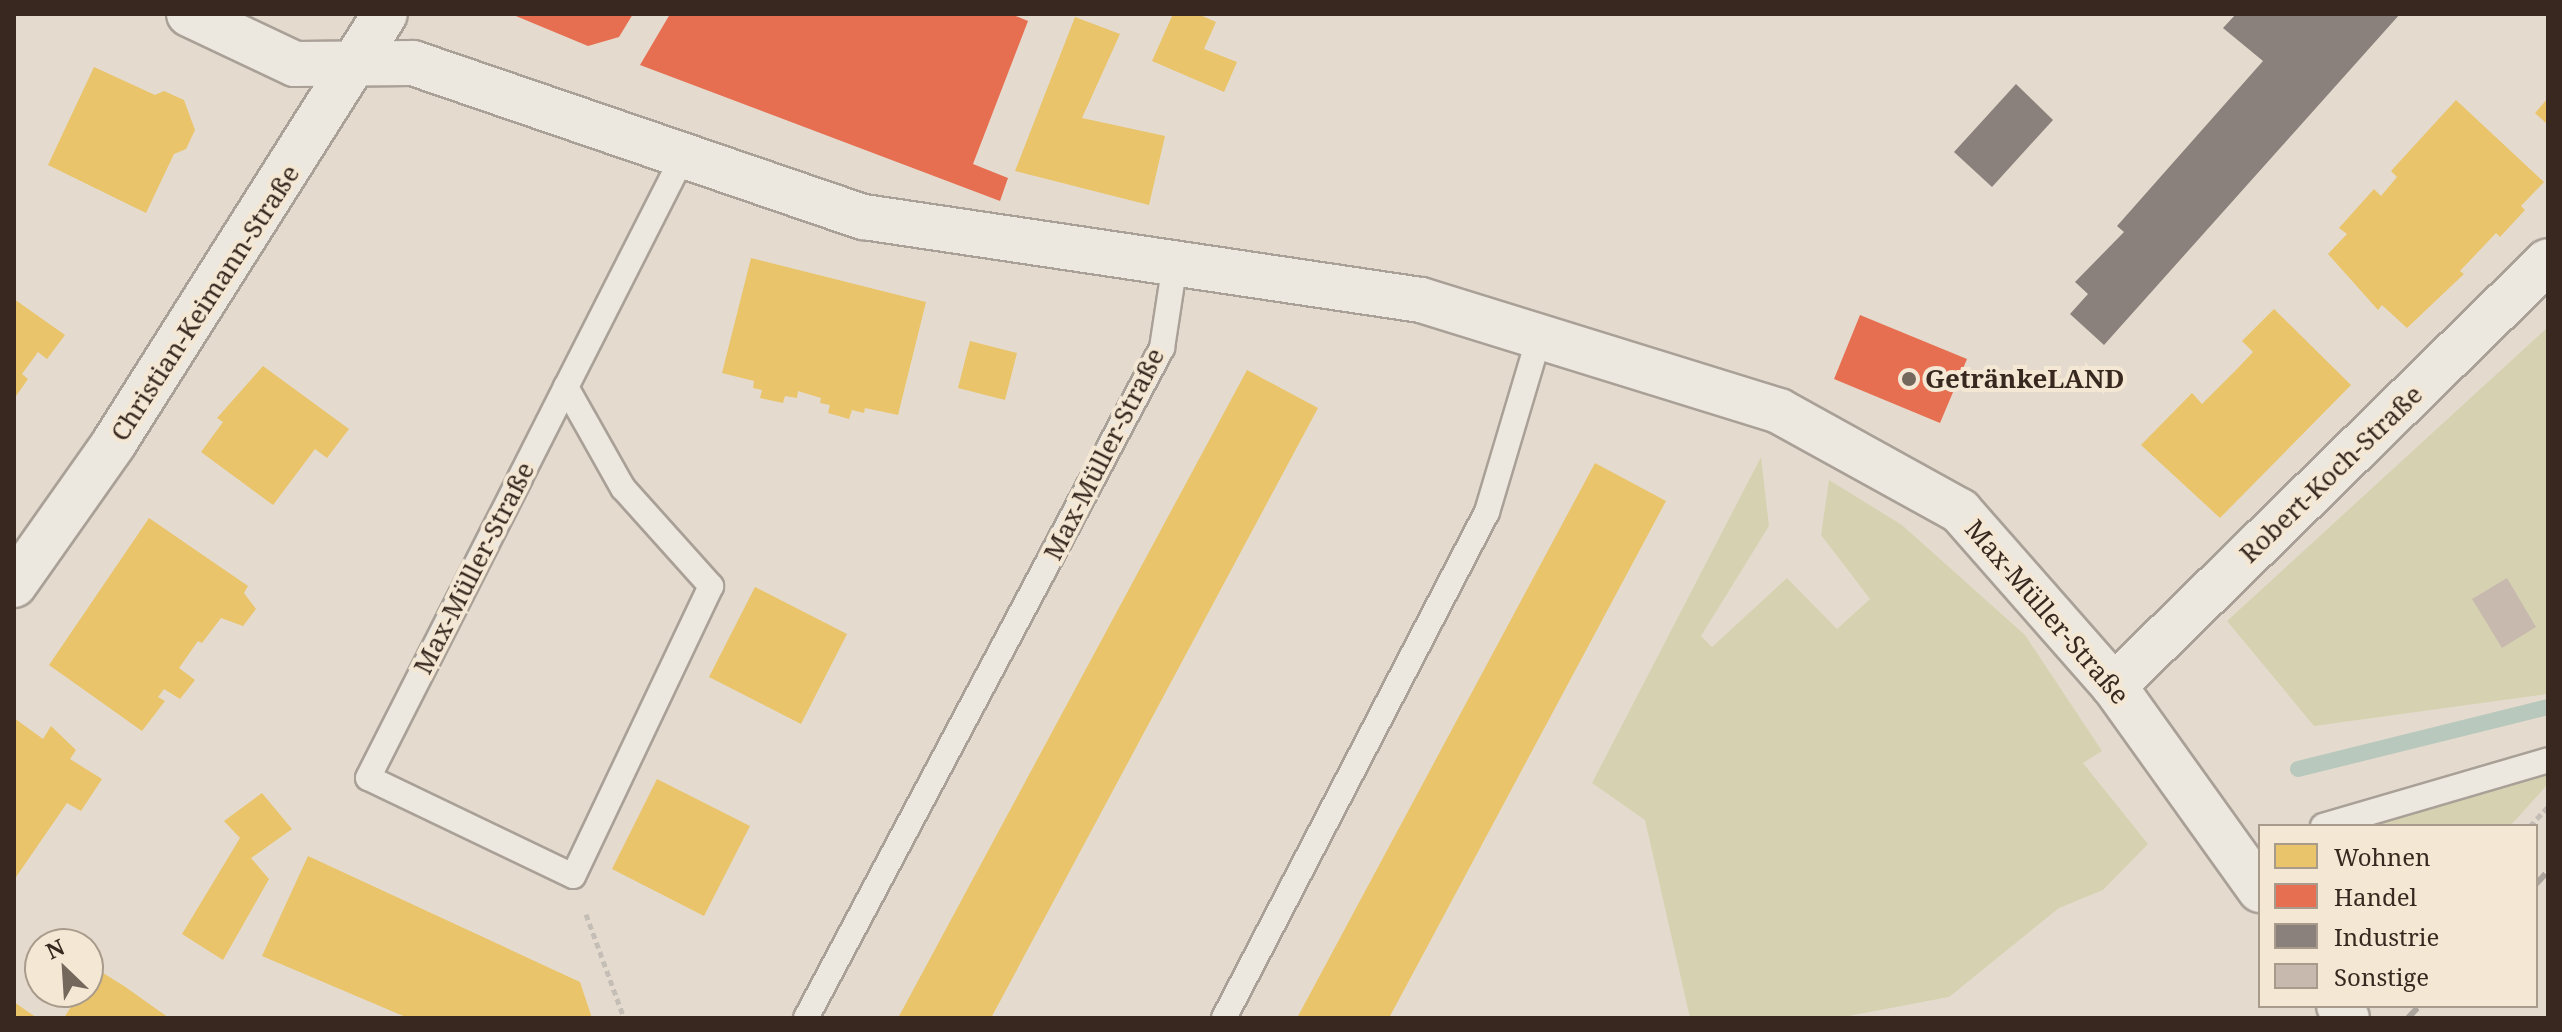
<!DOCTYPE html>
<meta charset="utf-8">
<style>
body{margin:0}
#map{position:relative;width:2562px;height:1032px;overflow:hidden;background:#e4dbce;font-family:"Noto Serif",serif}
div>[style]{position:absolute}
.green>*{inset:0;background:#d6d2b1}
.homes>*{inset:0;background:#e9c46a}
.shops>*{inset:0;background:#e76f51}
.industry>*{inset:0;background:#8a817c}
.stream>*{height:16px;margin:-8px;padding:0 8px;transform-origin:8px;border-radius:8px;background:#b9c8bd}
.building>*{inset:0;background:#c8b9af}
.path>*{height:5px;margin-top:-2.5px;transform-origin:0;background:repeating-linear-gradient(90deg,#c5beb6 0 6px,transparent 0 10px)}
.roads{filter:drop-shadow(2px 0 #a9a097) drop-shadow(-2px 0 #a9a097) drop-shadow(0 2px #a9a097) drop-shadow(0 -2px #a9a097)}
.service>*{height:24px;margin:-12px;padding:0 12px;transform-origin:12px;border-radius:12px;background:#ece7df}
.minor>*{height:44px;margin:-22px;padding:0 22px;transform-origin:22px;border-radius:22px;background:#ece7df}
.rail>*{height:6px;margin-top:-3px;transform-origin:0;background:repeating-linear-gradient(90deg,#aca69f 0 14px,transparent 0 28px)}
.dots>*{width:22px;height:22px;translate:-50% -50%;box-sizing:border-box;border:4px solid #f4e8d5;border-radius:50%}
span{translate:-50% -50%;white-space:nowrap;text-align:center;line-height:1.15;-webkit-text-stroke:8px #f4e8d5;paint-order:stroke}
.street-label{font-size:26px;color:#38281f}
.poi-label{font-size:26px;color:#38281f;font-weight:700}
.left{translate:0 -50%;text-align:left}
.frame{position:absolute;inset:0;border:16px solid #38281f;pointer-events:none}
.legend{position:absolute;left:2258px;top:824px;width:280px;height:184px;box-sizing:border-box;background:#f4e8d5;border:2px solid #a99b8c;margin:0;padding:10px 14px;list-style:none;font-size:24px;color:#38281f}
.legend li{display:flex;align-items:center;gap:16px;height:40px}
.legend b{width:40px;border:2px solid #a99b8c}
.north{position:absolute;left:24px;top:928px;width:80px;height:80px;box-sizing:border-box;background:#f4e8d5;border:2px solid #a99b8c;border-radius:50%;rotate:335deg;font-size:22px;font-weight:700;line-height:32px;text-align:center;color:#38281f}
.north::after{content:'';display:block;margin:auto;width:28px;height:36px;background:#74675c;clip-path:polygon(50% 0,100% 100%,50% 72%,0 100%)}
</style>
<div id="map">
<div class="green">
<i style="clip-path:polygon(2548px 327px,2548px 694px,2314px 726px,2227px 621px)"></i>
<i style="clip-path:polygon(1761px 457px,1769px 526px,1701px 636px,1712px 647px,1787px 578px,1837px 629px,1870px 599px,1821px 535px,1829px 480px,1902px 525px,2025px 635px,2102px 751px,2083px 763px,2148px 844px,2103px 890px,2059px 908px,1949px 997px,1838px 1018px,1690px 1018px,1645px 820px,1592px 783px)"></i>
<i style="clip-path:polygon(2548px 774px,2548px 784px,2510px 826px,2368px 826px)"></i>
</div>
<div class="homes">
<i style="clip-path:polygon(1173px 14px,1198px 14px,1216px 22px,1204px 49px,1237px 62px,1224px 92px,1152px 61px)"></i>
<i style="clip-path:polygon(1075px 17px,1120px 34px,1082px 118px,1165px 136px,1149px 205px,1015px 171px)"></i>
<i style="clip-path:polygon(94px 67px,155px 95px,164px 91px,184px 100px,195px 130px,186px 149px,174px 154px,146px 213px,48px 165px)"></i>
<i style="clip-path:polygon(2548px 98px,2548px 125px,2535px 113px)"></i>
<i style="clip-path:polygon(2456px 100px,2544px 182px,2521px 206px,2525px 210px,2500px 237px,2496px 233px,2460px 271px,2464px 274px,2407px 328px,2382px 305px,2378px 310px,2328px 254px,2347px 234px,2339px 228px,2374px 189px,2381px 196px,2397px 177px,2391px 171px)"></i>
<i style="clip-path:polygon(751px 258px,926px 302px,898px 415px,865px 408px,864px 413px,852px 410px,849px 419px,828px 413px,830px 405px,820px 403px,821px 398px,798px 391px,797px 398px,785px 396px,783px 403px,760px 398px,762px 390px,753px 388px,754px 381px,722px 373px)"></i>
<i style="clip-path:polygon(14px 299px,65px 335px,47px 359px,38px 352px,22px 374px,28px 379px,14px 399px)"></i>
<i style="clip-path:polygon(2274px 309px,2351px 385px,2220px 518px,2141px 445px,2192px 393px,2202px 404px,2236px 370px,2253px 352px,2242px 341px)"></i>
<i style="clip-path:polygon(970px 341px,1017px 353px,1005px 400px,958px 388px)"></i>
<i style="clip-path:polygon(263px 366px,349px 429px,327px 458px,315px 449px,273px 505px,201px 452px,223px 422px,217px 418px)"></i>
<i style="clip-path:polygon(1247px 370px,1318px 408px,991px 1018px,898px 1018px)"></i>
<i style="clip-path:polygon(1595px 463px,1666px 501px,1389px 1018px,1297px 1018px)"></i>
<i style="clip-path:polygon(149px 518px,248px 586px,244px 593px,256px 609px,243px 626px,221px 618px,202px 643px,198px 641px,179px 668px,195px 680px,180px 699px,164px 689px,158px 697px,165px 701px,142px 731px,49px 665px)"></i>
<i style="clip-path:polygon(755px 587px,847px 634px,801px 724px,709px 677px)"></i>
<i style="clip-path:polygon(14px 718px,43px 739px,51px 726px,76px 750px,70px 759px,102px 779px,81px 811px,67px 803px,14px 880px)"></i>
<i style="clip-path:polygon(657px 779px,750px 826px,704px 916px,612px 869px)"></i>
<i style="clip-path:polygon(262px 793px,292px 829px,251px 858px,269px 879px,223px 960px,182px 934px,240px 838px,224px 821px)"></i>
<i style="clip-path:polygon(308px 856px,580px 982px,592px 1018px,408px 1018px,262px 956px)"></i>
<i style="clip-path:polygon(95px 968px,124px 986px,169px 1018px,64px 1018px,80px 992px,88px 992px)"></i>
<i style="clip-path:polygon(14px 1002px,37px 1018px,14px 1018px)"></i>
</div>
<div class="shops">
<i style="clip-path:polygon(511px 14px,633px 14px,619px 37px,588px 46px)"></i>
<i style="clip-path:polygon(670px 14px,1011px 14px,1028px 21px,973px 164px,1008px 178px,1000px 201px,640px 65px)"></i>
<i style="clip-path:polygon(1860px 315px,1967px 359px,1940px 423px,1834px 379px)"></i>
</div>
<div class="industry">
<i style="clip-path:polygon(2236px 14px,2400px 14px,2104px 345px,2070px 314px,2088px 294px,2075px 282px,2124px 232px,2117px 226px,2263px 61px,2223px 28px)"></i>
<i style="clip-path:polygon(2016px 84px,2053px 120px,1992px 187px,1954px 152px)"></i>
</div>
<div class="stream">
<i style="left:2298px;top:769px;width:258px;rotate:-13.9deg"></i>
</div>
<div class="building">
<i style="clip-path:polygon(2507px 578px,2536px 627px,2502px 648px,2472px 599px)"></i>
</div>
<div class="path">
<i style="left:2530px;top:826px;width:26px;rotate:-47deg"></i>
<i style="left:586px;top:914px;width:111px;rotate:69.9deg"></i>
</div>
<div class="roads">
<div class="service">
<i style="left:566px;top:387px;width:116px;rotate:60.6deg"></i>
<i style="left:623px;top:488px;width:132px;rotate:48.1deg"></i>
<i style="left:711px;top:586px;width:321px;rotate:115.4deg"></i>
<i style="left:573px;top:876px;width:227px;rotate:-154.4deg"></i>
<i style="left:368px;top:778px;width:336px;rotate:-63.1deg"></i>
<i style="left:520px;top:478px;width:102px;rotate:-63.2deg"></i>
<i style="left:566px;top:387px;width:259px;rotate:-63.1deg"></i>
<i style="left:2323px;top:826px;width:234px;rotate:-16.3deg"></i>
<i style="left:806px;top:1018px;width:759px;rotate:-62.02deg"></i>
<i style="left:1162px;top:348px;width:86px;rotate:-81.3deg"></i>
<i style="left:1224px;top:1018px;width:570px;rotate:-62.54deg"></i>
<i style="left:1487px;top:512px;width:186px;rotate:-73.4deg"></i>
</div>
<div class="minor">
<i style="left:189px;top:14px;width:117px;rotate:25.3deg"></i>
<i style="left:295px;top:64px;width:118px;rotate:-0.5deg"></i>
<i style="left:413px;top:63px;width:477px;rotate:18.9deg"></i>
<i style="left:864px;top:217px;width:563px;rotate:8.48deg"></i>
<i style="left:1421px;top:300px;width:375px;rotate:17.2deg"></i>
<i style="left:1779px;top:411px;width:207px;rotate:28.9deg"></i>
<i style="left:1960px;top:511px;width:233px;rotate:48.7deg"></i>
<i style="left:2114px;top:686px;width:251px;rotate:54.4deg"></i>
<i style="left:14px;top:585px;width:174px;rotate:-54.8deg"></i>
<i style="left:114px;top:443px;width:507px;rotate:-57.72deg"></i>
<i style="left:2114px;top:686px;width:607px;rotate:-44.4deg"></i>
<i style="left:2339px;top:1006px;width:14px;rotate:56deg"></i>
</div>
</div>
<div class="rail">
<i style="left:2536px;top:884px;width:18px;rotate:-47deg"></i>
<i style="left:2408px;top:1018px;width:16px;rotate:-47deg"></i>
</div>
<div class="dots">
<i style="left:1909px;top:379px;background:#74675c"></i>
</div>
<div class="street-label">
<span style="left:205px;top:303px;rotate:-57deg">Christian-Keimann-Straße</span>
<span style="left:1104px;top:454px;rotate:-63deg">Max-Müller-Straße</span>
<span style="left:2331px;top:474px;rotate:-44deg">Robert-Koch-Straße</span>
<span style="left:474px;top:568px;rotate:-63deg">Max-Müller-Straße</span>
<span style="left:2047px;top:612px;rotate:49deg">Max-Müller-Straße</span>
</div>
<div class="poi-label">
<span class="left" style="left:1925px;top:379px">GetränkeLAND</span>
</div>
<div class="frame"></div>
<ul class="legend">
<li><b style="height:22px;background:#e9c46a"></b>Wohnen</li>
<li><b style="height:22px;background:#e76f51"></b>Handel</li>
<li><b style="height:22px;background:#8a817c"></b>Industrie</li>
<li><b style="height:22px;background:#c8b9af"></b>Sonstige</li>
</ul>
<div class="north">N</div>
</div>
